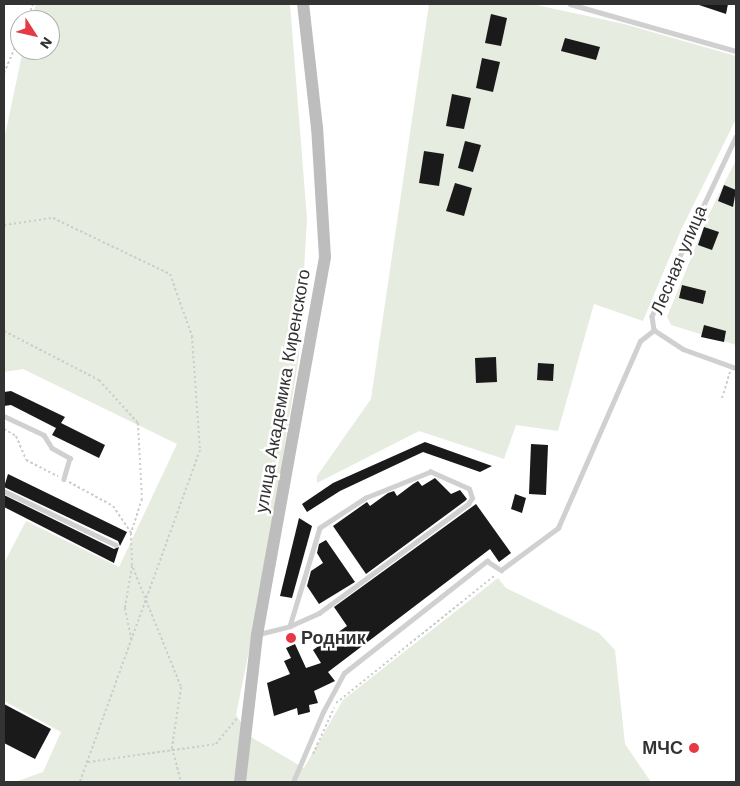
<!DOCTYPE html>
<meta charset="utf-8">
<style>
body{margin:0}
#map{position:relative;width:740px;height:786px;overflow:hidden;background:#fff;font-family:"Work Sans",sans-serif}
div>[style]{position:absolute}
.green>*{inset:0;background:#e6ecdf}
.building>*{inset:0;background:#1a1a1a}
.path>*{height:2px;margin-top:-1px;transform-origin:0;background:repeating-linear-gradient(90deg,#cdcdcd 0 2.5px,transparent 0 5px)}
.service>*{height:4.5px;margin:-2.25px;padding:0 2.25px;transform-origin:2.25px;border-radius:2.25px;background:#d0d0d0}
.secondary>*{height:12px;margin:-6px;padding:0 6px;transform-origin:6px;border-radius:6px;background:#bdbdbd}
.dots>*{width:14px;height:14px;translate:-50% -50%;box-sizing:border-box;border:2px solid #fff;border-radius:50%}
span{translate:-50% -50%;white-space:nowrap;text-align:center;line-height:1.15;-webkit-text-stroke:5px #fff;paint-order:stroke}
.street-label{font-size:18px;color:#333}
.poi-label{font-size:18px;color:#333;font-weight:700}
.left{translate:0 -50%;text-align:left}
.right{translate:-100% -50%;text-align:right}
.frame{position:absolute;inset:0;border:5px solid #333;pointer-events:none}
.north{position:absolute;left:10px;top:10px;width:50px;height:50px;box-sizing:border-box;background:#fff;border:1px solid #adadad;border-radius:50%;rotate:125deg;font-size:14px;font-weight:700;line-height:20px;text-align:center;color:#333}
.north::after{content:'';display:block;margin:auto;width:18px;height:22px;background:#e63946;clip-path:polygon(50% 0,100% 100%,50% 72%,0 100%)}
</style>
<div id="map">
<div class="green">
<i style="clip-path:polygon(36px 4px,290px 4px,307px 219px,299px 356px,262px 586px,236px 715px,251px 737px,304px 768px,343px 700px,498px 578px,506px 588px,599px 633px,615px 650px,625px 744px,651px 782px,15px 782px,43px 772px,61px 732px,4px 701px,4px 563px,26px 521px,119px 567px,177px 444px,23px 369px,4px 372px,4px 140px,23px 50px,50px 50px,50px 20px,31px 20px)"></i>
<i style="clip-path:polygon(429px 4px,532px 4px,624px 24px,736px 56px,736px 119px,681px 230px,643px 321px,594px 304px,558px 431px,516px 425px,504px 459px,419px 431px,317px 483px,317px 476px,371px 399px)"></i>
<i style="clip-path:polygon(736px 160px,736px 345px,671px 325px,667px 317px,709px 214px)"></i>
</div>
<div class="building">
<i style="clip-path:polygon(696px 4px,728px 4px,726px 14px)"></i>
<i style="clip-path:polygon(491px 14px,507px 18px,501px 46px,485px 43px)"></i>
<i style="clip-path:polygon(565px 38px,600px 47px,596px 60px,561px 51px)"></i>
<i style="clip-path:polygon(482px 58px,500px 62px,493px 92px,476px 88px)"></i>
<i style="clip-path:polygon(452px 94px,471px 98px,464px 129px,446px 126px)"></i>
<i style="clip-path:polygon(465px 141px,481px 145px,473px 172px,458px 168px)"></i>
<i style="clip-path:polygon(424px 151px,444px 154px,439px 186px,419px 183px)"></i>
<i style="clip-path:polygon(455px 183px,472px 188px,464px 216px,446px 211px)"></i>
<i style="clip-path:polygon(724px 185px,736px 190px,733px 207px,718px 201px)"></i>
<i style="clip-path:polygon(704px 227px,719px 232px,712px 250px,698px 245px)"></i>
<i style="clip-path:polygon(682px 285px,706px 291px,703px 304px,679px 298px)"></i>
<i style="clip-path:polygon(704px 325px,726px 331px,724px 342px,701px 337px)"></i>
<i style="clip-path:polygon(496px 357px,497px 382px,476px 383px,475px 358px)"></i>
<i style="clip-path:polygon(538px 363px,554px 364px,553px 381px,537px 380px)"></i>
<i style="clip-path:polygon(11px 391px,65px 417px,61px 423px,105px 445px,99px 458px,52px 435px,56px 428px,11px 405px,4px 406px,4px 392px)"></i>
<i style="clip-path:polygon(425px 442px,492px 466px,480px 472px,423px 452px,340px 491px,307px 512px,302px 504px,333px 483px)"></i>
<i style="clip-path:polygon(531px 444px,548px 445px,546px 495px,529px 494px)"></i>
<i style="clip-path:polygon(8px 474px,127px 532px,120px 546px,118px 541px,4px 487px)"></i>
<i style="clip-path:polygon(435px 478px,451px 494px,460px 490px,467px 499px,465px 501px,366px 574px,333px 526px,367px 502px,370px 506px,388px 493px,394px 491px,397px 496px,413px 484px,418px 481px,422px 486px)"></i>
<i style="clip-path:polygon(515px 494px,526px 498px,522px 513px,511px 509px)"></i>
<i style="clip-path:polygon(4px 495px,114px 549px,119px 547px,114px 563px,4px 507px)"></i>
<i style="clip-path:polygon(476px 504px,511px 553px,499px 562px,490px 549px,328px 672px,335px 681px,314px 691px,318px 703px,309px 705px,310px 712px,298px 715px,297px 708px,274px 716px,267px 683px,290px 674px,284px 661px,291px 658px,286px 648px,295px 644px,306px 668px,321px 663px,313px 650px,347px 626px,334px 607px)"></i>
<i style="clip-path:polygon(299px 518px,312px 526px,292px 598px,280px 596px)"></i>
<i style="clip-path:polygon(326px 540px,355px 582px,319px 604px,307px 586px,311px 571px,323px 563px,317px 553px,319px 544px)"></i>
<i style="clip-path:polygon(4px 704px,51px 729px,35px 759px,4px 743px)"></i>
</div>
<div class="path">
<i style="left:27px;top:20px;width:17px;rotate:-69deg"></i>
<i style="left:4px;top:73px;width:40px;rotate:-66.6deg"></i>
<i style="left:4px;top:225px;width:49px;rotate:-8.1deg"></i>
<i style="left:53px;top:218px;width:130px;rotate:25.6deg"></i>
<i style="left:170px;top:274px;width:66px;rotate:70.5deg"></i>
<i style="left:192px;top:336px;width:114px;rotate:86deg"></i>
<i style="left:200px;top:450px;width:353px;rotate:109.9deg"></i>
<i style="left:4px;top:331px;width:107px;rotate:27.3deg"></i>
<i style="left:99px;top:380px;width:58px;rotate:47.8deg"></i>
<i style="left:138px;top:423px;width:76px;rotate:87deg"></i>
<i style="left:142px;top:499px;width:36px;rotate:108deg"></i>
<i style="left:131px;top:533px;width:33px;rotate:88deg"></i>
<i style="left:132px;top:566px;width:43px;rotate:99.5deg"></i>
<i style="left:125px;top:608px;width:33px;rotate:79deg"></i>
<i style="left:722px;top:398px;width:28px;rotate:-73deg"></i>
<i style="left:4px;top:429px;width:14px;rotate:30deg"></i>
<i style="left:16px;top:436px;width:26px;rotate:67deg"></i>
<i style="left:26px;top:460px;width:36px;rotate:27deg"></i>
<i style="left:69px;top:482px;width:50px;rotate:28.6deg"></i>
<i style="left:113px;top:506px;width:32px;rotate:56deg"></i>
<i style="left:133px;top:568px;width:128px;rotate:68deg"></i>
<i style="left:181px;top:687px;width:62px;rotate:98.4deg"></i>
<i style="left:172px;top:748px;width:35px;rotate:75deg"></i>
<i style="left:336px;top:703px;width:204px;rotate:-38.8deg"></i>
<i style="left:313px;top:754px;width:51px;rotate:-65.5deg"></i>
<i style="left:88px;top:762px;width:129px;rotate:-8deg"></i>
<i style="left:216px;top:744px;width:33px;rotate:-51deg"></i>
</div>
<div class="service">
<i style="left:570px;top:4px;width:173px;rotate:15.8deg"></i>
<i style="left:736px;top:137px;width:198px;rotate:115.1deg"></i>
<i style="left:652px;top:316px;width:14px;rotate:82deg"></i>
<i style="left:654px;top:330px;width:35px;rotate:33deg"></i>
<i style="left:683px;top:349px;width:56px;rotate:19.7deg"></i>
<i style="left:4px;top:416px;width:44px;rotate:25.4deg"></i>
<i style="left:44px;top:435px;width:15px;rotate:58deg"></i>
<i style="left:52px;top:448px;width:21px;rotate:29deg"></i>
<i style="left:70px;top:458px;width:22px;rotate:106deg"></i>
<i style="left:4px;top:491px;width:124px;rotate:25.7deg"></i>
<i style="left:259px;top:634px;width:32px;rotate:-14deg"></i>
<i style="left:290px;top:626px;width:32px;rotate:-24deg"></i>
<i style="left:319px;top:613px;width:185px;rotate:-36.2deg"></i>
<i style="left:468px;top:504px;width:7px;rotate:-56deg"></i>
<i style="left:472px;top:498px;width:9px;rotate:-108deg"></i>
<i style="left:469px;top:489px;width:42px;rotate:-155.9deg"></i>
<i style="left:431px;top:472px;width:70px;rotate:158.2deg"></i>
<i style="left:366px;top:498px;width:55px;rotate:146.9deg"></i>
<i style="left:320px;top:528px;width:102px;rotate:107deg"></i>
<i style="left:293px;top:782px;width:76px;rotate:-66.8deg"></i>
<i style="left:323px;top:712px;width:44px;rotate:-61.7deg"></i>
<i style="left:344px;top:673px;width:182px;rotate:-38.1deg"></i>
<i style="left:487px;top:561px;width:17px;rotate:33deg"></i>
<i style="left:501px;top:570px;width:71px;rotate:-36.4deg"></i>
<i style="left:558px;top:528px;width:204px;rotate:-66.3deg"></i>
<i style="left:640px;top:341px;width:18px;rotate:-38deg"></i>
</div>
<div class="secondary">
<i style="left:240px;top:782px;width:148px;rotate:-83.4deg"></i>
<i style="left:257px;top:635px;width:384px;rotate:-79.8deg"></i>
<i style="left:325px;top:257px;width:129px;rotate:-93.5deg"></i>
<i style="left:317px;top:128px;width:125px;rotate:-96.4deg"></i>
</div>
<div class="dots">
<i style="left:291px;top:638px;background:#e63946"></i>
<i style="left:694px;top:748px;background:#e63946"></i>
</div>
<div class="street-label">
<span style="left:679px;top:260px;rotate:-67deg">Лесная улица</span>
<span style="left:283px;top:391px;rotate:-80deg">улица Академика Киренского</span>
</div>
<div class="poi-label">
<span class="left" style="left:301px;top:638px">Родник</span>
<span class="right" style="left:683px;top:748px">МЧС</span>
</div>
<div class="frame"></div>
<div class="north">N</div>
</div>
